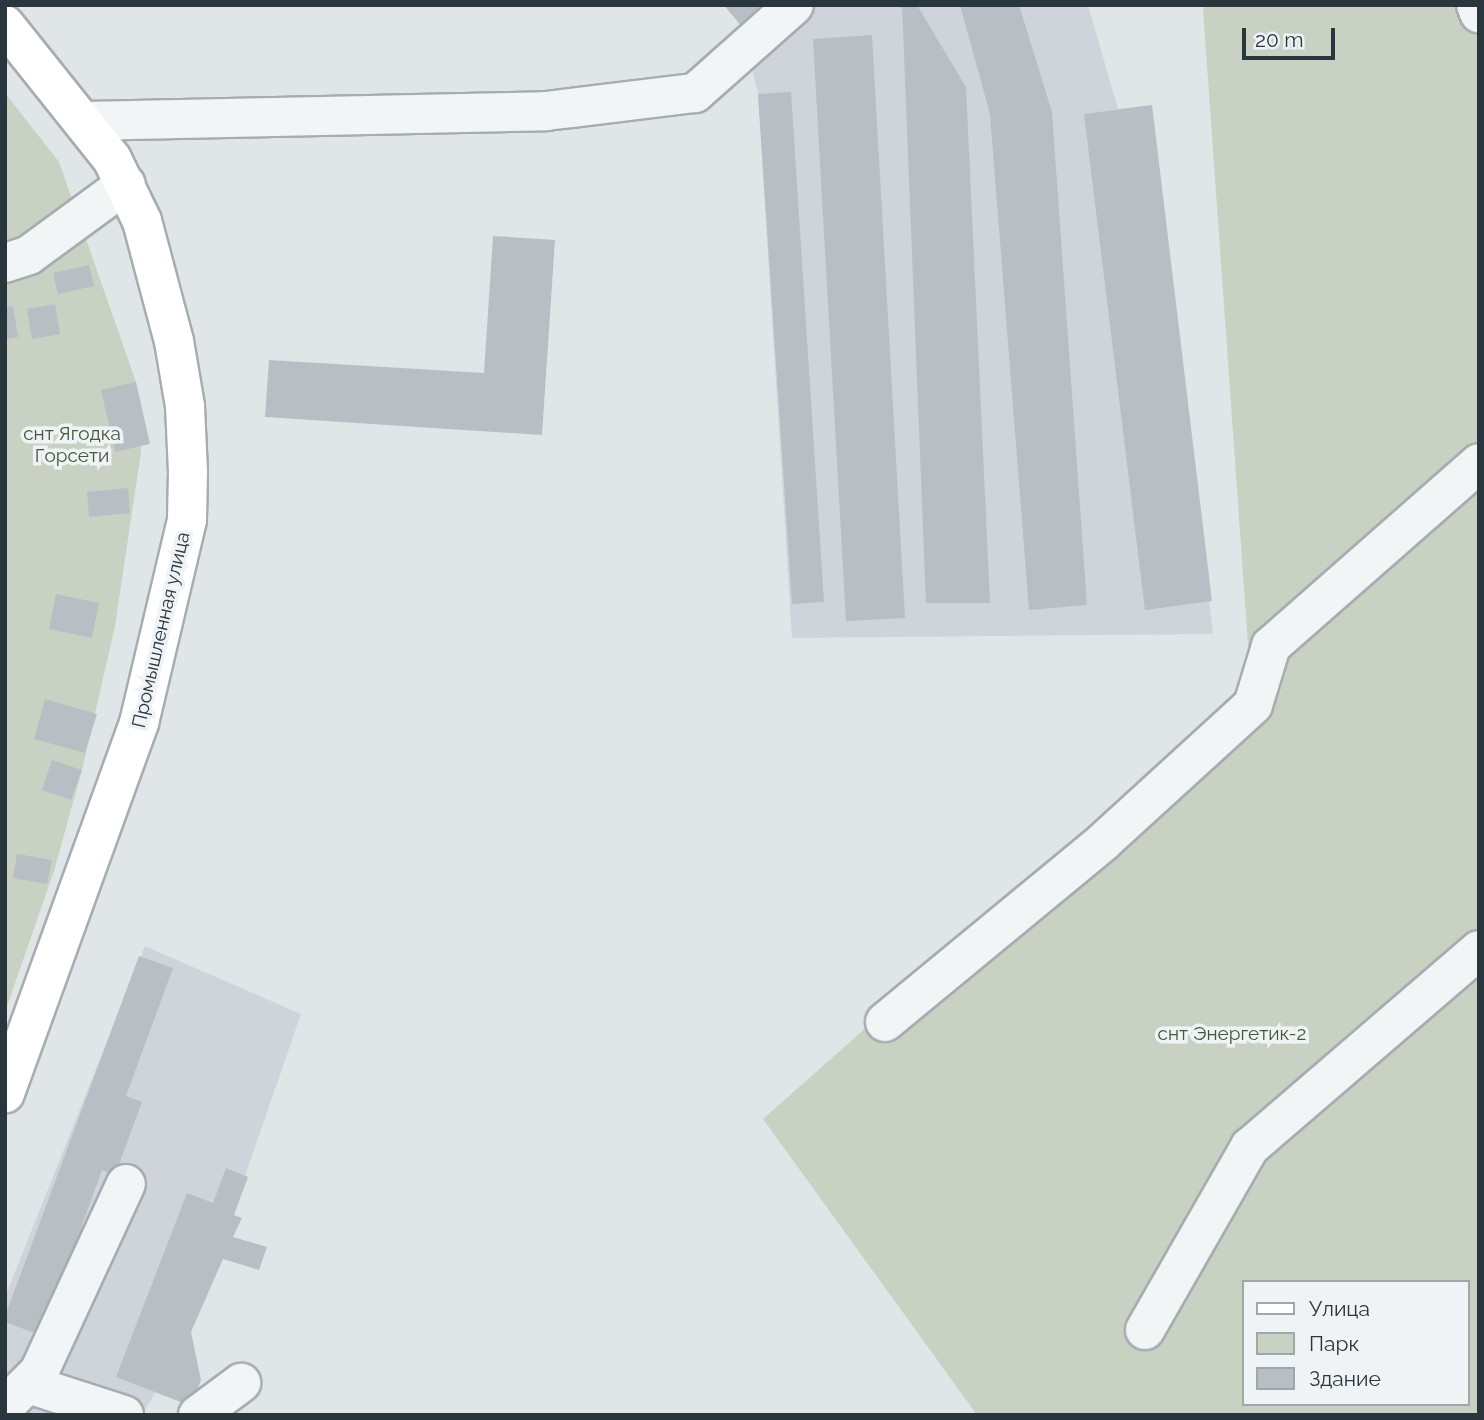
<!DOCTYPE html>
<meta charset="utf-8">
<style>
body{margin:0}
#map{position:relative;width:1484px;height:1420px;overflow:hidden;background:#e0e5e7;font-family:Raleway,sans-serif}
div>[style]{position:absolute}
.built>*{inset:0;background:#ced4d9}
.green>*{inset:0;background:#c9d1c2}
.building>*{inset:0;background:#b8bfc4}
.roads{filter:drop-shadow(2px 0 #a6adb1) drop-shadow(-2px 0 #a6adb1) drop-shadow(0 2px #a6adb1) drop-shadow(0 -2px #a6adb1)}
.minor>*{height:38px;margin:-19px;padding:0 19px;transform-origin:19px;border-radius:19px;background:#f2f5f6}
.major>*{height:38px;margin:-19px;padding:0 19px;transform-origin:19px;border-radius:19px;background:#fff}
span{translate:-50% -50%;white-space:nowrap;text-align:center;line-height:1.15;-webkit-text-stroke:7px #eff3f5;paint-order:stroke}
.park-label{font-size:19px;color:#465839}
.street-label{font-size:19px;color:#2a363d}
.frame{position:absolute;inset:0;border:7px solid #2a363d;pointer-events:none}
.legend{position:absolute;left:1242px;top:1280px;width:228px;height:126px;box-sizing:border-box;background:#eff3f5;border:2px solid #a0a7ab;margin:0;padding:9px 12px;list-style:none;font-size:21px;color:#2a363d}
.legend li{display:flex;align-items:center;gap:14px;height:35px}
.legend b{width:35px;border:2px solid #a0a7ab}
.scale{position:absolute;left:1242px;top:28px;width:93px;height:32px;box-sizing:border-box;border:4px solid #2a363d;border-top:0;padding-left:9px;font-size:21px;line-height:24px;white-space:nowrap;color:#2a363d;-webkit-text-stroke:5px #eff3f5;paint-order:stroke}
</style>
<div id="map">
<div class="built">
<i style="clip-path:polygon(724px 5px,1088px 5px,1118px 109px,1152px 105px,1213px 634px,792px 638px,758px 94px,743px 28px)"></i>
<i style="clip-path:polygon(145px 946px,301px 1014px,191px 1332px,142px 1415px,18px 1415px,5px 1410px,5px 1297px)"></i>
</div>
<div class="green">
<i style="clip-path:polygon(evenodd,1207px 5px,1479px 5px,1479px 1415px,977px 1415px,763px 1119px,1251px 687px,1203px 9px,1207px 5px,1244px 1282px,1468px 1282px,1468px 1404px,1244px 1404px,1244px 1282px)"></i>
<i style="clip-path:polygon(5px 93px,59px 162px,136px 382px,141px 452px,115px 626px,82px 770px,54px 871px,5px 1012px)"></i>
</div>
<div class="building">
<i style="clip-path:polygon(724px 5px,769px 5px,743px 28px)"></i>
<i style="clip-path:polygon(902px 5px,917px 5px,966px 87px,990px 603px,926px 603px)"></i>
<i style="clip-path:polygon(960px 5px,1019px 5px,1052px 112px,1087px 605px,1029px 610px,990px 114px)"></i>
<i style="clip-path:polygon(872px 35px,905px 618px,846px 621px,813px 39px)"></i>
<i style="clip-path:polygon(791px 92px,824px 602px,792px 604px,758px 94px)"></i>
<i style="clip-path:polygon(1152px 105px,1212px 601px,1145px 610px,1084px 114px)"></i>
<i style="clip-path:polygon(493px 236px,555px 240px,542px 435px,265px 417px,269px 360px,484px 373px)"></i>
<i style="clip-path:polygon(89px 265px,94px 286px,58px 294px,53px 273px)"></i>
<i style="clip-path:polygon(55px 304px,60px 334px,32px 339px,27px 309px)"></i>
<i style="clip-path:polygon(13px 306px,18px 337px,5px 339px,5px 307px)"></i>
<i style="clip-path:polygon(136px 382px,150px 444px,115px 452px,101px 390px)"></i>
<i style="clip-path:polygon(128px 488px,130px 513px,89px 517px,87px 492px)"></i>
<i style="clip-path:polygon(56px 594px,99px 603px,92px 638px,49px 629px)"></i>
<i style="clip-path:polygon(45px 699px,97px 714px,85px 753px,34px 739px)"></i>
<i style="clip-path:polygon(52px 760px,82px 770px,71px 800px,42px 790px)"></i>
<i style="clip-path:polygon(17px 854px,52px 860px,47px 884px,13px 878px)"></i>
<i style="clip-path:polygon(139px 956px,173px 968px,126px 1096px,142px 1102px,115px 1175px,102px 1170px,81px 1228px,96px 1234px,43px 1336px,5px 1322px,5px 1316px)"></i>
<i style="clip-path:polygon(226px 1168px,248px 1177px,234px 1215px,242px 1218px,233px 1237px,267px 1247px,259px 1270px,223px 1259px,191px 1332px,201px 1380px,191px 1406px,116px 1377px,187px 1193px,213px 1203px)"></i>
</div>
<div class="roads">
<div class="minor">
<i style="left:1476px;top:5px;width:9px;rotate:69deg"></i>
<i style="left:85px;top:121px;width:461px;rotate:-1.2deg"></i>
<i style="left:546px;top:111px;width:150px;rotate:-6.9deg"></i>
<i style="left:695px;top:93px;width:132px;rotate:-41.6deg"></i>
<i style="left:5px;top:263px;width:25px;rotate:-18deg"></i>
<i style="left:29px;top:255px;width:120px;rotate:-36.2deg"></i>
<i style="left:885px;top:1022px;width:283px;rotate:-39.5deg"></i>
<i style="left:1103px;top:842px;width:203px;rotate:-42.4deg"></i>
<i style="left:1253px;top:705px;width:62px;rotate:-73deg"></i>
<i style="left:1271px;top:646px;width:277px;rotate:-41.3deg"></i>
<i style="left:1145px;top:1330px;width:211px;rotate:-60.2deg"></i>
<i style="left:1250px;top:1147px;width:302px;rotate:-40.7deg"></i>
<i style="left:28px;top:1384px;width:101px;rotate:17.9deg"></i>
<i style="left:5px;top:1406px;width:48px;rotate:-45deg"></i>
<i style="left:39px;top:1372px;width:207px;rotate:-65.2deg"></i>
<i style="left:198px;top:1415px;width:54px;rotate:-36.7deg"></i>
</div>
<div class="major">
<i style="left:5px;top:25px;width:171px;rotate:51.4deg"></i>
<i style="left:112px;top:159px;width:69px;rotate:64.2deg"></i>
<i style="left:142px;top:221px;width:124px;rotate:75.1deg"></i>
<i style="left:174px;top:341px;width:66px;rotate:80.4deg"></i>
<i style="left:185px;top:406px;width:65px;rotate:87.4deg"></i>
<i style="left:188px;top:471px;width:49px;rotate:91.2deg"></i>
<i style="left:187px;top:520px;width:209px;rotate:103.3deg"></i>
<i style="left:139px;top:723px;width:394px;rotate:109.9deg"></i>
</div>
</div>
<div class="park-label">
<span style="left:72px;top:445px">снт Ягодка<br>Горсети</span>
<span style="left:1232px;top:1034px">снт Энергетик-2</span>
</div>
<div class="street-label">
<span style="left:161px;top:630px;rotate:-77deg">Промышленная улица</span>
</div>
<div class="frame"></div>
<ul class="legend">
<li><b style="height:9px;background:#fff"></b>Улица</li>
<li><b style="height:19px;background:#c9d1c2"></b>Парк</li>
<li><b style="height:19px;background:#b8bfc4"></b>Здание</li>
</ul>
<div class="scale">20 m</div>
</div>
